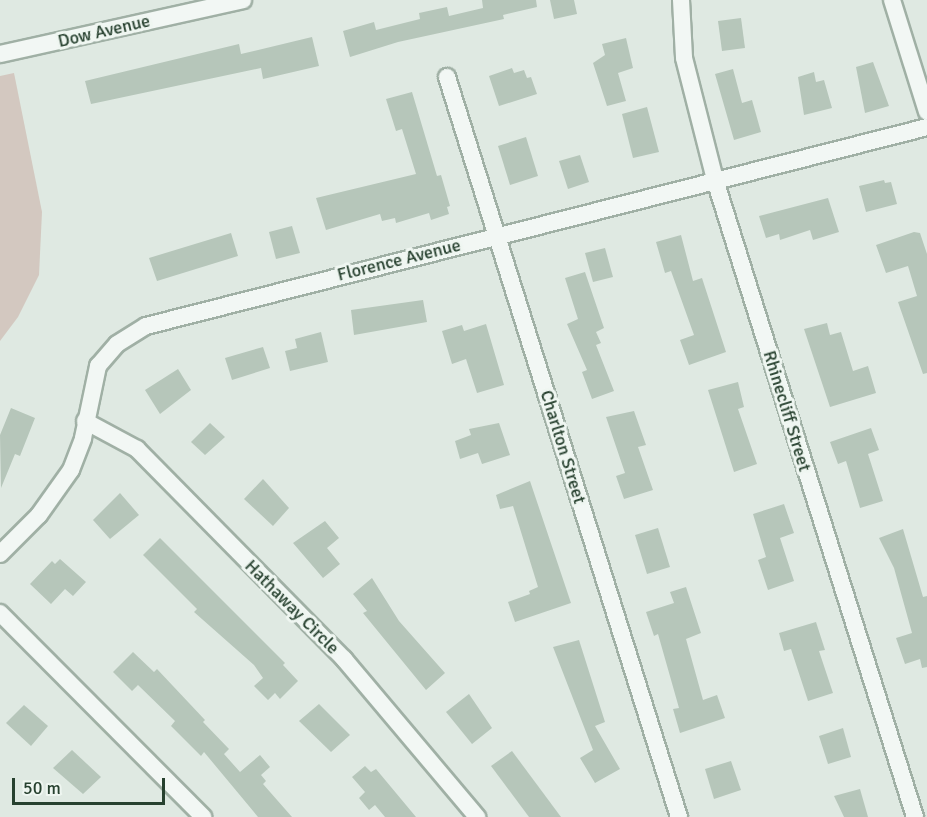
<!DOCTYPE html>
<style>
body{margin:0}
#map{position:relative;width:927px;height:817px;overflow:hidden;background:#dfe9e2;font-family:Signika,sans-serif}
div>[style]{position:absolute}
.green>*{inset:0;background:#d3c8c0}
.building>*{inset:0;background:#b6c6ba}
.roads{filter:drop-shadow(2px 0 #a0b0a5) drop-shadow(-2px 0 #a0b0a5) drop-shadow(0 2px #a0b0a5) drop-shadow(0 -2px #a0b0a5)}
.street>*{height:16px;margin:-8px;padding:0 8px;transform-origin:8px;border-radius:8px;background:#f2f7f4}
span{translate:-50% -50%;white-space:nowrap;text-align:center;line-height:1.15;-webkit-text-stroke:6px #eff6f1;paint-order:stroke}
.street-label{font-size:18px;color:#27412f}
.scale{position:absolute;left:12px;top:778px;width:153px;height:27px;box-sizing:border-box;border:3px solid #27412f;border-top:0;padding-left:8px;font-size:18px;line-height:21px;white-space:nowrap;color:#27412f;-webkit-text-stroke:4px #eff6f1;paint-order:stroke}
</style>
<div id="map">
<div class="green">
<i style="clip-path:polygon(14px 73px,42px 212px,39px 275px,18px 317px,0 341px,0 76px)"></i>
</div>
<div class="building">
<i style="clip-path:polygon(482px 0,536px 0,537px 7px,503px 15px,504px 19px,398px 42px,350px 57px,343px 31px,374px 22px,376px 30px,420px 19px,419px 13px,447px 7px,449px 16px,483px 8px)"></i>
<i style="clip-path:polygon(550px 0,574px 0,577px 14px,554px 19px)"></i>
<i style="clip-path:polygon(741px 18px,745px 48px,722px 51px,718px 21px)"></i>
<i style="clip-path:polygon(312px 37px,319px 66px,263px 79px,261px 68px,91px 104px,85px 81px,239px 44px,241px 54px)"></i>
<i style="clip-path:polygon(626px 38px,633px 68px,618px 73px,626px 101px,607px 106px,593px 63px,605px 55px,602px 44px)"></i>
<i style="clip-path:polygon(873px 62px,889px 106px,865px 113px,856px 67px)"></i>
<i style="clip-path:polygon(512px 68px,514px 73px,524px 70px,527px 78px,531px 77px,537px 94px,499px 106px,489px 76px)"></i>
<i style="clip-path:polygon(733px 69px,742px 103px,752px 100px,761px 132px,734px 140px,715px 74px)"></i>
<i style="clip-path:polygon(814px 72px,816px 82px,824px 80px,832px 108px,804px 115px,798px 77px)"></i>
<i style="clip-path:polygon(412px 92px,437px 176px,441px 175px,450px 206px,447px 207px,449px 214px,431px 220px,429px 213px,396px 223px,395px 218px,382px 221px,380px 214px,326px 230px,316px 198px,416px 174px,402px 129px,396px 131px,386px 99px)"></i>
<i style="clip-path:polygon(647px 107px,659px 152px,633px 158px,622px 114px)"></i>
<i style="clip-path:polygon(526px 137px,538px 176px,510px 185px,498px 146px)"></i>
<i style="clip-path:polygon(580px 155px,589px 182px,568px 189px,559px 161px)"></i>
<i style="clip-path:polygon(884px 180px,885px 183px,891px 182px,897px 204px,866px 212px,859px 186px)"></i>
<i style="clip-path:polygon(828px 198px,839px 232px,813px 240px,810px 230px,780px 240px,779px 234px,766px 238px,759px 216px)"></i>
<i style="clip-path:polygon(292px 226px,300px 253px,276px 259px,269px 232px)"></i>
<i style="clip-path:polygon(914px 232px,920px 233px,927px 254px,927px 373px,923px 374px,898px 302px,917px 296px,908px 266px,886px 273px,876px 245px)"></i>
<i style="clip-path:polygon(231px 233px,238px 256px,157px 281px,149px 258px)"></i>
<i style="clip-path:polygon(681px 235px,693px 281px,702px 278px,726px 352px,689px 365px,680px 340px,694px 335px,671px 271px,665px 273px,656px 242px)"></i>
<i style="clip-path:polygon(605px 248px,613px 277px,593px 282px,585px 253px)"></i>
<i style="clip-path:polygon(585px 272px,604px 328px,596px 332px,601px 343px,596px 345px,614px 391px,592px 399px,582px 372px,587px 370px,567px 324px,578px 319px,565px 278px)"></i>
<i style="clip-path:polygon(423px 300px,427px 322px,354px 335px,351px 310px)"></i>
<i style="clip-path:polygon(827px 323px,830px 335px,841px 332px,853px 371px,868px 366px,876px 393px,830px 407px,804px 329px)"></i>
<i style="clip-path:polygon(486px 324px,504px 385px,477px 393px,466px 359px,452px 364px,442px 331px,462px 325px,464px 331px)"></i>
<i style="clip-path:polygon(321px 332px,328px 362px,290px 371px,285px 351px,297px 348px,295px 339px)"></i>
<i style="clip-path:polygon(263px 347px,270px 368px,232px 380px,225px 358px)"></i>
<i style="clip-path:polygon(178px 369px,191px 390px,160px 414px,145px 390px)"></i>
<i style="clip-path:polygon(738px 382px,744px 407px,738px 409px,757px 464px,734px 472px,708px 390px)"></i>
<i style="clip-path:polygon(11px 408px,35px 418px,20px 456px,15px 454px,1px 488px,0 435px)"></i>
<i style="clip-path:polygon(634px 411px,646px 445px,638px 447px,653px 490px,624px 499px,616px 476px,625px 473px,606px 417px)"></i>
<i style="clip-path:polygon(210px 423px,225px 437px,205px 455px,191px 442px)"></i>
<i style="clip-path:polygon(499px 423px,510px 455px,482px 464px,478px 453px,460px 459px,455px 441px,471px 435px,469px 429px)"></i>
<i style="clip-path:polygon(871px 428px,879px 450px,868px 454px,883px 501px,860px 508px,846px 461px,838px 464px,830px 442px)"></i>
<i style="clip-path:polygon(263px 479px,289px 508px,273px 526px,244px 499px)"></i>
<i style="clip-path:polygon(530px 481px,571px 603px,515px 622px,508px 602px,530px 594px,529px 591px,538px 587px,513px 506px,500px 509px,496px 495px)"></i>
<i style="clip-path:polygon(120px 493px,139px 515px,110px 539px,93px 520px)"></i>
<i style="clip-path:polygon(784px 504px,794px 533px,780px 538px,794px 581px,768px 590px,758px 560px,766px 557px,753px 514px)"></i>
<i style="clip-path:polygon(325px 521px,339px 538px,327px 548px,340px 564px,323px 578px,293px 543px)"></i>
<i style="clip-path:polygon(658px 528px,670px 567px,647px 574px,635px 535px)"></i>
<i style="clip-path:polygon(903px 529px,923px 597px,927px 596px,927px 667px,922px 668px,920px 659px,905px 664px,896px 638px,912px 633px,894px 568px,879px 538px)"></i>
<i style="clip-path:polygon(160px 538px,285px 663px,283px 665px,298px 681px,280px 699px,275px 693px,268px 700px,254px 686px,263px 678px,254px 665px,194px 612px,197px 609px,143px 555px)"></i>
<i style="clip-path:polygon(60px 559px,86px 582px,73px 596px,65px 589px,51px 604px,30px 584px,52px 561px,55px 564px)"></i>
<i style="clip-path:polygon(372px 578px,399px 621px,445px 673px,426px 690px,363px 613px,367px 611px,353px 594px)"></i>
<i style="clip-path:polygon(686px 587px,701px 633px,686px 639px,703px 700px,717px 695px,725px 718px,680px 733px,673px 709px,679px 708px,658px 634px,654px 636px,646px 612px,674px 603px,670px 592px)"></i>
<i style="clip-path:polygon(816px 622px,825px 650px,819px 651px,833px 693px,808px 701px,791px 649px,784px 651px,779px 633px)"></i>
<i style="clip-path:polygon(579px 640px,605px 722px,595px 726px,620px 769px,595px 783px,580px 758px,593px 750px,553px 647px)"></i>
<i style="clip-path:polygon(133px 652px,154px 672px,157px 669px,205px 720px,203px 722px,229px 749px,224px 754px,240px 772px,260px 755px,270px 767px,261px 775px,266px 781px,263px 784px,292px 817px,258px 817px,204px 752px,201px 756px,171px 726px,175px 721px,138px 685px,132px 691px,113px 672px)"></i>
<i style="clip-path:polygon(469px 694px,492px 728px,472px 744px,446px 712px)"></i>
<i style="clip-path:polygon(319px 704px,350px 735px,331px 752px,299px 721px)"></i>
<i style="clip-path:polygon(24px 705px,48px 726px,31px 746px,6px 723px)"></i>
<i style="clip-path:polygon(843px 728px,851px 757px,828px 764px,819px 736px)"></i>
<i style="clip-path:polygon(72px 750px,101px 777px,83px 794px,53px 768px)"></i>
<i style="clip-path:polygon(512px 751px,561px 817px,529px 817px,491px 766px)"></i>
<i style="clip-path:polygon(731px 761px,741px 790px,714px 799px,705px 769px)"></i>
<i style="clip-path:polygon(365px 766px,371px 772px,376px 769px,416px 817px,385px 817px,375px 805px,369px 810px,359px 798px,365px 792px,352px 777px)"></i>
<i style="clip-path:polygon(860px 789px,868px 817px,844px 817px,834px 796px)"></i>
</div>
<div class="roads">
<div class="street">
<i style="left:681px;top:0;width:58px;rotate:87deg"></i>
<i style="left:684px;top:58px;width:126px;rotate:75.7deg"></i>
<i style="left:715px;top:180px;width:668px;rotate:72.57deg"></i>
<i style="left:892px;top:0;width:117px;rotate:72.6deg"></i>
<i style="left:0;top:54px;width:249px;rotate:-12.5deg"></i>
<i style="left:447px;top:77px;width:776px;rotate:72.59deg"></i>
<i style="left:85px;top:421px;width:59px;rotate:28.3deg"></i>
<i style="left:137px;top:449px;width:295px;rotate:45.4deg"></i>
<i style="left:344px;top:659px;width:207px;rotate:49.9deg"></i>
<i style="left:0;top:554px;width:55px;rotate:-45deg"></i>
<i style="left:39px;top:515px;width:55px;rotate:-54.6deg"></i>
<i style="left:71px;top:470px;width:34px;rotate:-69deg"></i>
<i style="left:83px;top:438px;width:74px;rotate:-78.2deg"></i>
<i style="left:98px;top:366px;width:29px;rotate:-49deg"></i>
<i style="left:117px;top:344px;width:34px;rotate:-32deg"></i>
<i style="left:146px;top:326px;width:806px;rotate:-14.29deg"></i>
<i style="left:0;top:613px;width:288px;rotate:45.1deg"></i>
</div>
</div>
<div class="street-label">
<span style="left:104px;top:31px;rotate:-13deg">Dow Avenue</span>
<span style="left:399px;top:260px;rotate:-14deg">Florence Avenue</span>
<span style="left:787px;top:411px;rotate:73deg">Rhinecliff Street</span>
<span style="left:563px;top:447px;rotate:73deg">Charlton Street</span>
<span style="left:292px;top:607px;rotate:45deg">Hathaway Circle</span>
</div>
<div class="scale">50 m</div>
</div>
